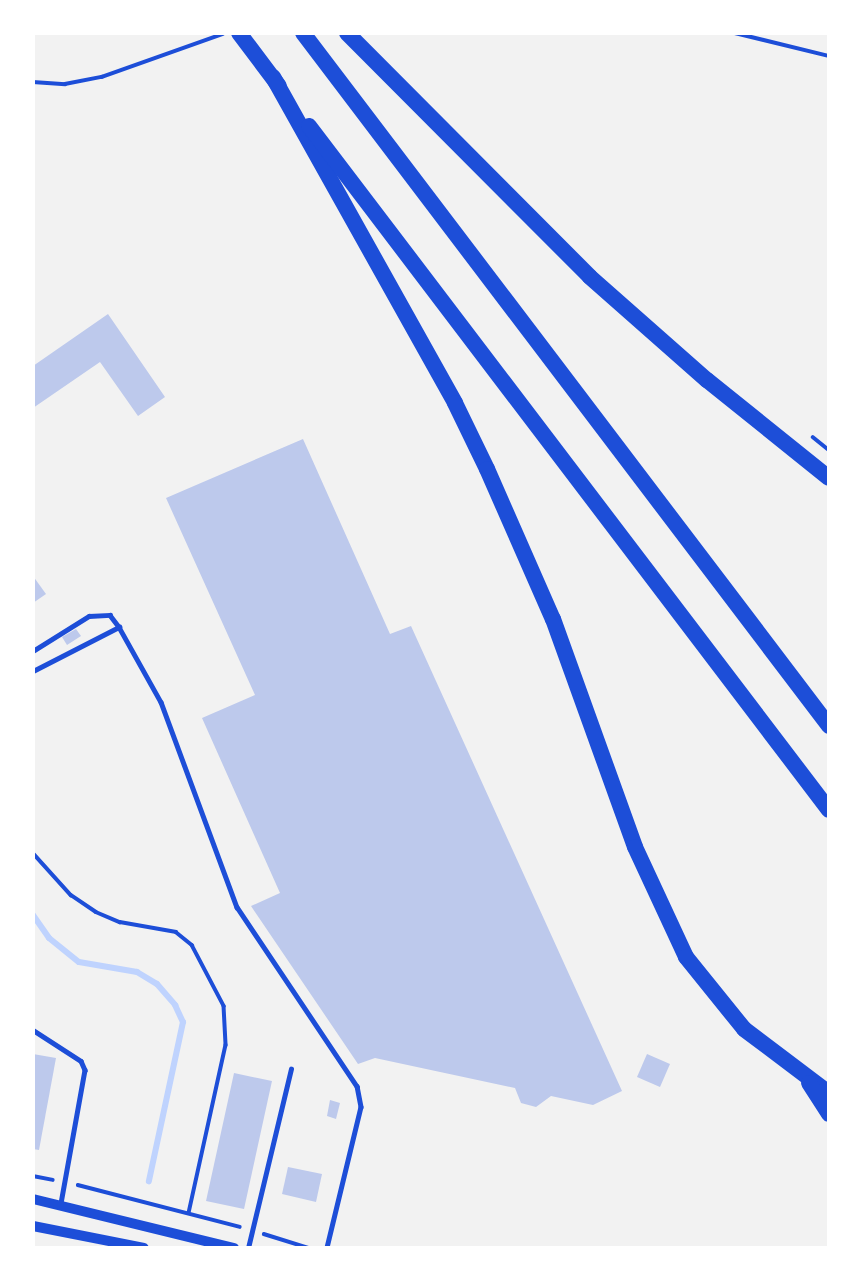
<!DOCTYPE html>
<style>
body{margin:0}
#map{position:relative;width:862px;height:1281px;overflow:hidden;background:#f2f2f2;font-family:"Fira Sans Condensed",sans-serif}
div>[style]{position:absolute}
.stream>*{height:6px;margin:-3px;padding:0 3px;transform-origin:3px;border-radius:3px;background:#bfd3fe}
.building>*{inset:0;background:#bdc9ec}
.path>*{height:3.5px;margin:-1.75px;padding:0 1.75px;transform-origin:1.75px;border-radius:1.75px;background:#1d4ed8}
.service>*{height:4.5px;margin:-2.25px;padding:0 2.25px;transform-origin:2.25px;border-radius:2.25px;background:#1d4ed8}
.tertiary>*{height:10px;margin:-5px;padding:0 5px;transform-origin:5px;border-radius:5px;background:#1d4ed8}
.motorway>*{height:16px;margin:-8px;padding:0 8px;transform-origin:8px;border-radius:8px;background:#1d4ed8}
span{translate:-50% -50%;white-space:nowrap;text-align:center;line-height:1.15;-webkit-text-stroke:7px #fff;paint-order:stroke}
.frame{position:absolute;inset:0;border:35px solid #fff;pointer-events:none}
</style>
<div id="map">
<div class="stream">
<i style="left:33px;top:915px;width:28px;rotate:55deg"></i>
<i style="left:49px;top:938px;width:38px;rotate:39deg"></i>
<i style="left:79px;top:962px;width:59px;rotate:9.8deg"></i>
<i style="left:137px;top:972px;width:23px;rotate:31deg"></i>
<i style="left:157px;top:984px;width:28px;rotate:49deg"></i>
<i style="left:175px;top:1005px;width:19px;rotate:65deg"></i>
<i style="left:183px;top:1022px;width:163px;rotate:102.1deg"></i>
</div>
<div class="building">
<i style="clip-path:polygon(108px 314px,165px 397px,138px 416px,100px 362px,33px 408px,33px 366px)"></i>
<i style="clip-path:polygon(303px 439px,390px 634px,411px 626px,622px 1091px,593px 1105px,551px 1096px,536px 1107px,521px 1103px,515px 1088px,375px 1058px,358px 1064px,251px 906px,280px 893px,202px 718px,255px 695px,166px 498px)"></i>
<i style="clip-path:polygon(33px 576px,46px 594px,33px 603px)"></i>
<i style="clip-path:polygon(76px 629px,81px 636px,67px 645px,62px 637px)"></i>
<i style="clip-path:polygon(33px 1054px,56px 1058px,39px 1150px,33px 1149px)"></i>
<i style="clip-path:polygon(647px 1054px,670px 1064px,660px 1087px,637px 1077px)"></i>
<i style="clip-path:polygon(234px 1073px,272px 1081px,244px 1209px,206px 1201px)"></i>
<i style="clip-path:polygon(330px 1100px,340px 1103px,336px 1119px,327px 1116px)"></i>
<i style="clip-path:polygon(288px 1167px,322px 1174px,316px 1202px,282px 1194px)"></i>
</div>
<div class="path">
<i style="left:735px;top:33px;width:97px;rotate:13.7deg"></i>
<i style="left:33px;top:82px;width:32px;rotate:4deg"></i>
<i style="left:65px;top:84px;width:38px;rotate:-11deg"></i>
<i style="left:102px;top:77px;width:128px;rotate:-19.6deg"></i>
<i style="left:813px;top:437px;width:21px;rotate:39deg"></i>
<i style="left:33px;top:853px;width:57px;rotate:47.9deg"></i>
<i style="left:71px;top:895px;width:30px;rotate:34deg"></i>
<i style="left:96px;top:912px;width:26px;rotate:23deg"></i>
<i style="left:120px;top:922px;width:57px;rotate:10.1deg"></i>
<i style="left:176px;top:932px;width:21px;rotate:39deg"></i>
<i style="left:192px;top:945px;width:69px;rotate:62.3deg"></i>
<i style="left:224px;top:1006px;width:39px;rotate:87deg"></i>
<i style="left:226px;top:1045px;width:172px;rotate:102.4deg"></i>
<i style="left:33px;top:1176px;width:20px;rotate:11deg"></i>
<i style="left:78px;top:1185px;width:167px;rotate:14.5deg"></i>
<i style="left:264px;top:1234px;width:47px;rotate:17.3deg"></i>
</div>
<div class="service">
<i style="left:33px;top:651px;width:66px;rotate:-32deg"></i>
<i style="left:89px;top:616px;width:21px;rotate:-3deg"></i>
<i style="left:110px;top:615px;width:15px;rotate:53deg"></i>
<i style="left:119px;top:627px;width:86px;rotate:60.8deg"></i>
<i style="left:161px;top:702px;width:219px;rotate:69.7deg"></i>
<i style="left:237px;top:907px;width:216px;rotate:56.2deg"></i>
<i style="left:357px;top:1086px;width:21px;rotate:79deg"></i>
<i style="left:361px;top:1107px;width:145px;rotate:103.6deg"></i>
<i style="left:33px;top:671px;width:97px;rotate:-27.1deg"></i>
<i style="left:33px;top:1030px;width:57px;rotate:32.9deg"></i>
<i style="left:81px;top:1061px;width:10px;rotate:66deg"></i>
<i style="left:85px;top:1070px;width:136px;rotate:100.2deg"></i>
<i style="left:248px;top:1248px;width:184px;rotate:-76.5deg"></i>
</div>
<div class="tertiary">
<i style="left:33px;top:1199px;width:207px;rotate:13.7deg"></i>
<i style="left:33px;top:1226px;width:113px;rotate:11.2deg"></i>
</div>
<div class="motorway">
<i style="left:239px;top:33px;width:66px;rotate:53deg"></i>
<i style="left:303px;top:33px;width:870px;rotate:52.8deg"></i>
<i style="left:347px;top:33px;width:344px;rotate:45.1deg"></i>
<i style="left:590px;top:277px;width:156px;rotate:41.4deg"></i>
<i style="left:707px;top:380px;width:156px;rotate:38.8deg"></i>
<i style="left:273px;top:77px;width:373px;rotate:60.8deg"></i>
<i style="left:455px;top:403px;width:73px;rotate:64.1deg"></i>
<i style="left:487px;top:469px;width:164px;rotate:66.3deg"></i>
<i style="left:553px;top:619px;width:242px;rotate:70.2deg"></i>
<i style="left:635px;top:847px;width:121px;rotate:65.1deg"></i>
<i style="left:686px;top:957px;width:92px;rotate:51.1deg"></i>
<i style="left:744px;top:1029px;width:106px;rotate:37deg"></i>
<i style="left:309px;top:126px;width:859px;rotate:52.76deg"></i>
<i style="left:809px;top:1083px;width:37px;rotate:57deg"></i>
</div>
<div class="frame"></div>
</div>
